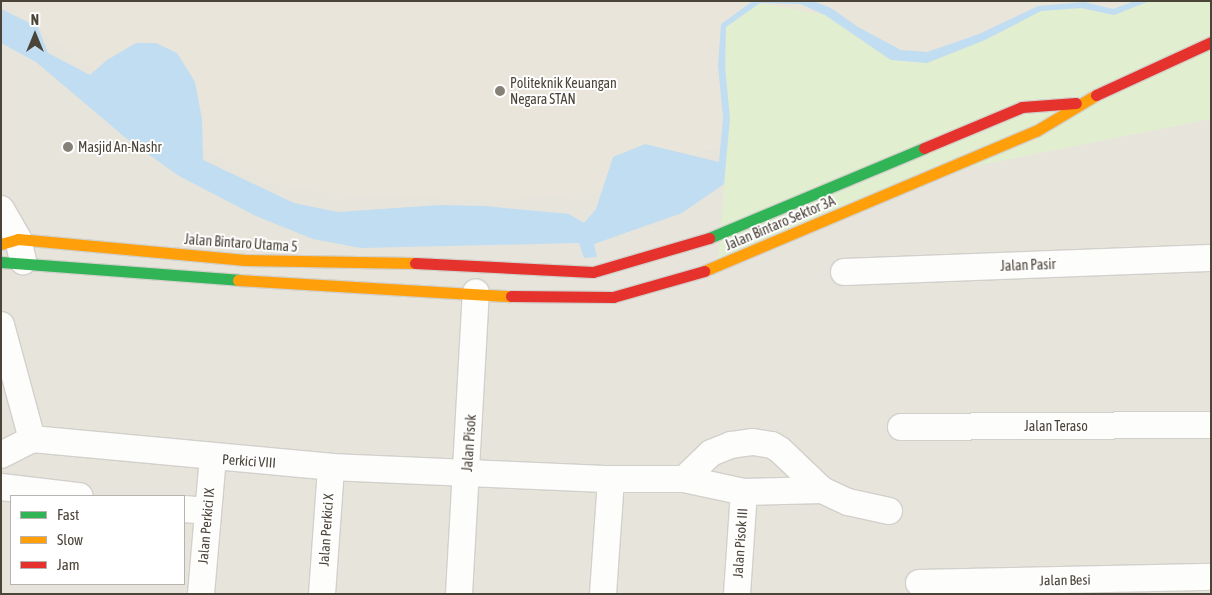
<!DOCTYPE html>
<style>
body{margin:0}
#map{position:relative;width:1212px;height:595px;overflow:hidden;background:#f4f2ee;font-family:"Asap Condensed",sans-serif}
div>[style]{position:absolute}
.residential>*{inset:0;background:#e7e4dc}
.education>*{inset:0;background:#eae5da}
.green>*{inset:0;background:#e1eecf}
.water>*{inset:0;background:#c0ddf1}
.roads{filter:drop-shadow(1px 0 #d2d0cb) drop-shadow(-1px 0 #d2d0cb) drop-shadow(0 1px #d2d0cb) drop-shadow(0 -1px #d2d0cb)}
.street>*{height:26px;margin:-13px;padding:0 13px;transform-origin:13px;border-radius:13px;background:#fdfdfc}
.fast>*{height:11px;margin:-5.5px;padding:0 5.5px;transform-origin:5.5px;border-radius:5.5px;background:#30b455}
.slow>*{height:11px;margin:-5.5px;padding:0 5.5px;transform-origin:5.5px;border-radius:5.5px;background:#ff9f0a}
.jam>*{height:11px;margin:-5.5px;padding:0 5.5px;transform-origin:5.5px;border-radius:5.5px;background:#e5322d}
.dots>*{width:14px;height:14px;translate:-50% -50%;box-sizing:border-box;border:2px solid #fff;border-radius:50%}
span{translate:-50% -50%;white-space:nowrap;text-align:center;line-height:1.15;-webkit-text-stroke:4px #fff;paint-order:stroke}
.poi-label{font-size:14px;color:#4b4439}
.left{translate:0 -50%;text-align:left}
.street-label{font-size:14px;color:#4b4439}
.frame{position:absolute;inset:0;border:2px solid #4b4439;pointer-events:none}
.legend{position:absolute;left:10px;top:495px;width:175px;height:90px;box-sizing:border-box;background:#fff;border:1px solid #b7b4b0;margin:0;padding:6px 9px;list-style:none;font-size:15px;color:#4b4439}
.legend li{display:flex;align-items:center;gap:10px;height:25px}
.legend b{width:25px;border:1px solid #b7b4b0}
.north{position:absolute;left:10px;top:10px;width:50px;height:50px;-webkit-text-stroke:4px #fff;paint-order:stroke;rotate:0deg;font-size:14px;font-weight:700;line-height:20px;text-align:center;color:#4b4439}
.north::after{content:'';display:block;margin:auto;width:18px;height:22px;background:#4b4439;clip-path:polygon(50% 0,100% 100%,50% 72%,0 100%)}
</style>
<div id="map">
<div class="residential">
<i style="clip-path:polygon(evenodd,1px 1px,596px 192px,695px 153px,1152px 1px,1211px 1px,1211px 594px,1px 594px,1px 1px,11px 496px,184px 496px,184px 584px,11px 584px,11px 496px)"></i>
</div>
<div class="education">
<i style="clip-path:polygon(2px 1px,1152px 1px,695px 153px,596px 192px,506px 199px,361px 197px,269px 183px,179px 136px)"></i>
</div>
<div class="green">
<i style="clip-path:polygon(1150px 1px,1211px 1px,1211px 119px,920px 177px,718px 264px,726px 161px,726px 27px,760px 3px,825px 15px,891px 60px,985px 40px,1041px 11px,1081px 8px,1114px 15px)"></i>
</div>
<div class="water">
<i style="clip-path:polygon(753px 1px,813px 1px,831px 8px,858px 27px,901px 50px,927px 52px,979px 34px,1038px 6px,1085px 2px,1113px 9px,1135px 1px,1150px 1px,1114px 15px,1081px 8px,1041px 11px,985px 40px,927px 63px,891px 60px,825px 15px,800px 4px,760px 3px,726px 27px,725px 67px,730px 118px,724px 184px,682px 213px,594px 244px,597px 257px,584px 258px,579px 243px,361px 248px,313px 239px,256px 216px,179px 176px,127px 139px,36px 62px,1px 43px,1px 9px,38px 27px,48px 53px,90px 75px,107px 60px,136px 43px,156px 43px,177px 53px,195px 82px,202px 119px,203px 160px,294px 203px,338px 212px,439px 205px,485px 206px,569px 214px,584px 223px,596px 209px,613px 157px,645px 144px,719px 162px,723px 117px,718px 66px,721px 24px)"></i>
</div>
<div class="roads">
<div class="street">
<i style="left:1px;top:209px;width:34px;rotate:60deg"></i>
<i style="left:18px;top:239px;width:23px;rotate:77deg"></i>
<i style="left:844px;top:272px;width:367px;rotate:-2.2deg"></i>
<i style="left:1px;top:325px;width:118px;rotate:74.8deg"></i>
<i style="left:901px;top:427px;width:310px;rotate:-0.4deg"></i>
<i style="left:32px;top:439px;width:300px;rotate:5.3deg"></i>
<i style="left:331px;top:467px;width:280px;rotate:2.5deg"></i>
<i style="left:611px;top:479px;width:73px"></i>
<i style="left:684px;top:479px;width:37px;rotate:-44deg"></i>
<i style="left:711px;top:453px;width:22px;rotate:-22deg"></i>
<i style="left:731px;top:445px;width:22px;rotate:-8deg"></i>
<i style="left:753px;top:442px;width:19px;rotate:9deg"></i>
<i style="left:772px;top:445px;width:9px;rotate:32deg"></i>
<i style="left:780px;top:450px;width:58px;rotate:43.6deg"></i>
<i style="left:822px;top:490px;width:29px;rotate:25deg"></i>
<i style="left:848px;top:502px;width:42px;rotate:12.4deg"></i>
<i style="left:1px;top:455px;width:35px;rotate:-27deg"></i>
<i style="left:684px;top:479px;width:61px;rotate:12.2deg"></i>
<i style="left:744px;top:492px;width:78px;rotate:-1.5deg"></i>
<i style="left:1px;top:487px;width:79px;rotate:6.6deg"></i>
<i style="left:184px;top:509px;width:23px;rotate:5deg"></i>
<i style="left:919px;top:583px;width:292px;rotate:-1.2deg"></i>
<i style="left:201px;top:594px;width:137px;rotate:-85deg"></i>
<i style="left:322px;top:594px;width:127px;rotate:-85.9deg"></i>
<i style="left:459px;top:594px;width:302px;rotate:-86.8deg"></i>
<i style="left:603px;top:594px;width:115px;rotate:-86deg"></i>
<i style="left:737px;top:594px;width:102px;rotate:-86.1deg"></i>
</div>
<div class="fast">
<i style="left:709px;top:238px;width:233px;rotate:-22.7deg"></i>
<i style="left:1px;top:262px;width:238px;rotate:4.3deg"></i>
</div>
<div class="slow">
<i style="left:1px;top:244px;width:18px;rotate:-16deg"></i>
<i style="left:18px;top:239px;width:228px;rotate:5.3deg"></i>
<i style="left:245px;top:260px;width:170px;rotate:1deg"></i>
<i style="left:704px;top:271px;width:360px;rotate:-22.9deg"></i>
<i style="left:1036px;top:131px;width:70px;rotate:-31deg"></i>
<i style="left:238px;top:280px;width:273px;rotate:3.4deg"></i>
</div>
<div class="jam">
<i style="left:1096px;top:95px;width:127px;rotate:-24.7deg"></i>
<i style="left:924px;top:148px;width:106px;rotate:-22.7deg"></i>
<i style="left:1022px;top:107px;width:54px;rotate:-4.2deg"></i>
<i style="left:415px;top:263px;width:178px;rotate:2.9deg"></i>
<i style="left:593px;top:272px;width:121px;rotate:-16.3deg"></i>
<i style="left:511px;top:296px;width:102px;rotate:0.6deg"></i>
<i style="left:613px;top:297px;width:95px;rotate:-15.9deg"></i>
</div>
</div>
<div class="dots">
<i style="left:500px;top:91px;background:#868178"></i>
<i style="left:68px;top:147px;background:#868178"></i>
</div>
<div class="poi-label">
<span class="left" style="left:510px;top:91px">Politeknik Keuangan<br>Negara STAN</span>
<span class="left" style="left:78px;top:147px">Masjid An-Nashr</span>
</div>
<div class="street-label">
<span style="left:780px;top:223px;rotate:-23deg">Jalan Bintaro Sektor 3A</span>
<span style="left:241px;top:243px;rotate:4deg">Jalan Bintaro Utama 5</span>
<span style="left:1028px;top:265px;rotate:-2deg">Jalan Pasir</span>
<span style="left:1056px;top:426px">Jalan Teraso</span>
<span style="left:469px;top:443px;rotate:-86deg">Jalan Pisok</span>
<span style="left:249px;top:461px;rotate:4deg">Perkici VIII</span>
<span style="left:206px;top:526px;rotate:-85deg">Jalan Perkici IX</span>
<span style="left:326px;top:530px;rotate:-86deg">Jalan Perkici X</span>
<span style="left:740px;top:543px;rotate:-86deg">Jalan Pisok III</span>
<span style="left:1065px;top:580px;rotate:-1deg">Jalan Besi</span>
</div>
<div class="frame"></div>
<ul class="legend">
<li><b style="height:6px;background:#30b455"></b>Fast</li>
<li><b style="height:6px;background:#ff9f0a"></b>Slow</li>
<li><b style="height:6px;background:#e5322d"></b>Jam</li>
</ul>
<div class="north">N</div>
</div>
